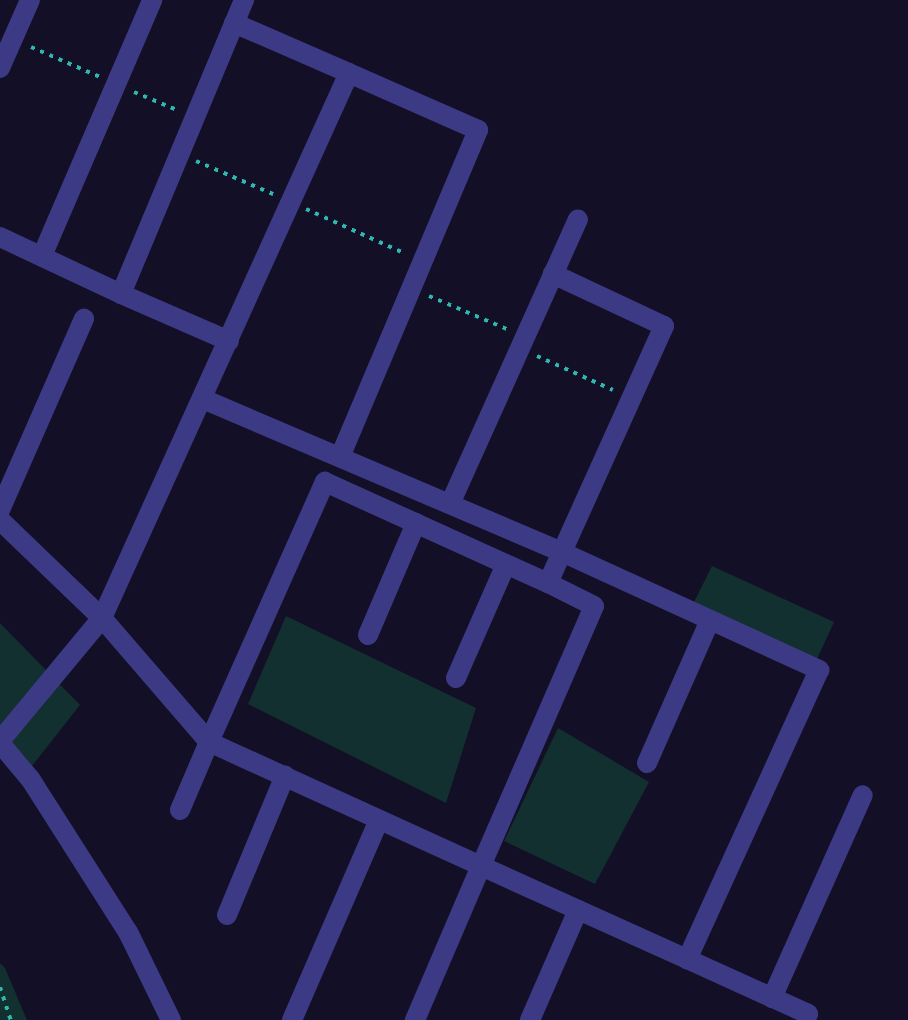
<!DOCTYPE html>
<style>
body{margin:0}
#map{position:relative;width:908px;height:1020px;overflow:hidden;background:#130f26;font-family:Inter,sans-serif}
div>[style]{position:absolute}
.green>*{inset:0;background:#12302f}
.path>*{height:4px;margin-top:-2px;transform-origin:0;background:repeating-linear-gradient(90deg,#2fb8b0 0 4px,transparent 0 10px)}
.street>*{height:20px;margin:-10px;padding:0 10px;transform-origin:10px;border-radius:10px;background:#3d3a85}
span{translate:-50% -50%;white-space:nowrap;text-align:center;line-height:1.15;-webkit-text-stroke:6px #130f26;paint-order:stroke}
</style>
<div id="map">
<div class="green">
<i style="clip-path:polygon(712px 566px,834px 622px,817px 659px,693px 604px)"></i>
<i style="clip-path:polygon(286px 616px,476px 708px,446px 803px,248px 704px)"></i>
<i style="clip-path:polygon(0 623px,80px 705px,32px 766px,0 736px)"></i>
<i style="clip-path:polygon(558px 728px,649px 782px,595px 884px,504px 841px)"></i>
<i style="clip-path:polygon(0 963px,5px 968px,27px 1020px,0 1020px)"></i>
</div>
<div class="path">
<i style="left:31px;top:47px;width:75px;rotate:23.5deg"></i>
<i style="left:134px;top:92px;width:47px;rotate:22.7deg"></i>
<i style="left:196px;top:161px;width:84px;rotate:23.2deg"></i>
<i style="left:306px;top:209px;width:107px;rotate:24.2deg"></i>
<i style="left:429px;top:296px;width:87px;rotate:23deg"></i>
<i style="left:537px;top:356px;width:83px;rotate:24.1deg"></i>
<i style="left:0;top:987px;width:35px;rotate:72deg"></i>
</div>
<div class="street">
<i style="left:234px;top:23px;width:125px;rotate:23.5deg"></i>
<i style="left:349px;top:73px;width:598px;rotate:114.38deg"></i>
<i style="left:102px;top:618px;width:164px;rotate:49.2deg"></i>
<i style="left:209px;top:742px;width:285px;rotate:-66deg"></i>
<i style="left:325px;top:482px;width:245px;rotate:24.4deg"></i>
<i style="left:548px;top:583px;width:282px;rotate:-65.7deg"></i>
<i style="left:664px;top:326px;width:123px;rotate:-154.9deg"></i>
<i style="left:0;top:68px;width:74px;rotate:-66.2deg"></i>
<i style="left:0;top:237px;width:134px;rotate:25.2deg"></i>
<i style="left:42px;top:256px;width:279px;rotate:-66.7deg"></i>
<i style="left:229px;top:341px;width:118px;rotate:-156.5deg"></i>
<i style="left:121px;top:294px;width:319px;rotate:-67.3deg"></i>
<i style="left:203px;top:399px;width:392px;rotate:23.1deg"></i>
<i style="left:564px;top:553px;width:281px;rotate:24.6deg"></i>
<i style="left:819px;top:670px;width:318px;rotate:114.5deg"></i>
<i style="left:687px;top:959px;width:226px;rotate:-155.7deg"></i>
<i style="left:481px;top:866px;width:168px;rotate:113.2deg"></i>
<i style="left:340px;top:457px;width:355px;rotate:-67.1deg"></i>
<i style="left:478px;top:130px;width:141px;rotate:-156.2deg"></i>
<i style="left:450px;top:504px;width:312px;rotate:-65.8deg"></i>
<i style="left:0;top:510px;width:209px;rotate:-66.3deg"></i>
<i style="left:0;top:520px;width:141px;rotate:43.9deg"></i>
<i style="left:102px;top:618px;width:160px;rotate:129.7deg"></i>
<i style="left:368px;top:635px;width:122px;rotate:-66.8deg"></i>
<i style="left:456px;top:678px;width:124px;rotate:-66.3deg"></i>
<i style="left:0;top:743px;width:48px;rotate:50deg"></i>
<i style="left:31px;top:780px;width:180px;rotate:57.5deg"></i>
<i style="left:128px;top:932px;width:98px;rotate:64deg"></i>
<i style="left:647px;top:763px;width:156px;rotate:-66.2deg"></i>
<i style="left:180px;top:810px;width:74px;rotate:-66.9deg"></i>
<i style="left:209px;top:742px;width:299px;rotate:24.5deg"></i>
<i style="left:481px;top:866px;width:283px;rotate:-66.5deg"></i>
<i style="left:594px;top:606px;width:51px;rotate:-153.4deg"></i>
<i style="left:227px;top:915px;width:151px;rotate:-67.4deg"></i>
<i style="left:687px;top:959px;width:133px;rotate:24.4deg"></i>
<i style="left:772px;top:998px;width:222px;rotate:-65.9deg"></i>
<i style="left:292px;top:1020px;width:218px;rotate:-66.5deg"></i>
<i style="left:530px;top:1020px;width:120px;rotate:-66.4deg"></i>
</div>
</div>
